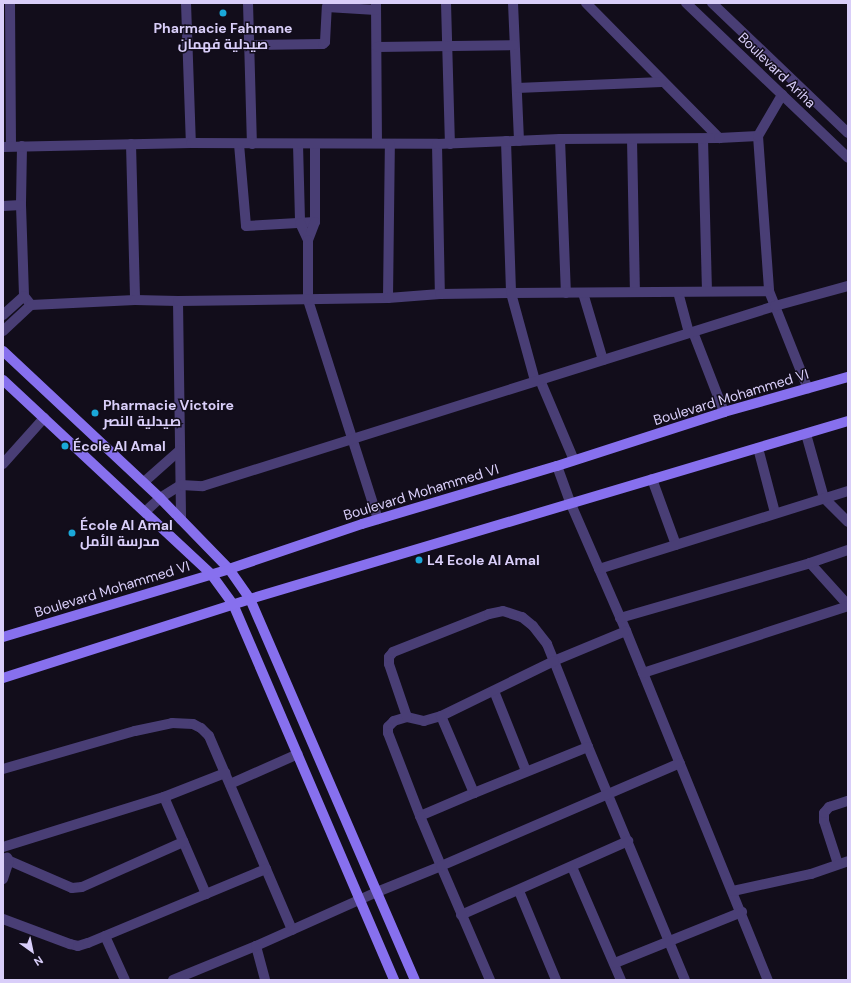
<!DOCTYPE html>
<meta charset="utf-8">
<style>
body{margin:0}
#map{position:relative;width:851px;height:983px;overflow:hidden;background:#120d1b;font-family:"DM Sans",Cairo,sans-serif}
div>[style]{position:absolute}
.minor>*{height:10px;margin:-5px;padding:0 5px;transform-origin:5px;border-radius:5px;background:#493e75}
.tertiary>*{height:10px;margin:-5px;padding:0 5px;transform-origin:5px;border-radius:5px;background:#493e75}
.secondary>*{height:10px;margin:-5px;padding:0 5px;transform-origin:5px;border-radius:5px;background:#8770ee}
.dots>*{width:11px;height:11px;translate:-50% -50%;box-sizing:border-box;border:2px solid #120d1b;border-radius:50%}
span{translate:-50% -50%;white-space:nowrap;text-align:center;line-height:1.15;-webkit-text-stroke:3px #120d1b;paint-order:stroke}
.poi-label{font-size:14px;color:#d9cef9;font-weight:700}
.left{translate:0 -50%;text-align:left}
.street-label{font-size:14px;color:#d9cef9}
.frame{position:absolute;inset:0;border:4px solid #d9cef9;pointer-events:none}
.north{position:absolute;left:12px;top:931px;width:40px;height:40px;-webkit-text-stroke:3px #120d1b;paint-order:stroke;rotate:147deg;font-size:11px;font-weight:700;line-height:16px;text-align:center;color:#d9cef9}
.north::after{content:'';display:block;margin:auto;width:14px;height:18px;background:#d9cef9;clip-path:polygon(50% 0,100% 100%,50% 72%,0 100%)}
</style>
<div id="map">
<div class="minor">
<i style="left:10px;top:3px;width:143px;rotate:89.6deg"></i>
<i style="left:186px;top:3px;width:140px;rotate:88deg"></i>
<i style="left:248px;top:3px;width:141px;rotate:88.4deg"></i>
<i style="left:376px;top:3px;width:140px;rotate:89.6deg"></i>
<i style="left:446px;top:3px;width:141px;rotate:88.4deg"></i>
<i style="left:513px;top:3px;width:138px;rotate:87.5deg"></i>
<i style="left:586px;top:3px;width:190px;rotate:45.4deg"></i>
<i style="left:250px;top:45px;width:73px;rotate:-0.8deg"></i>
<i style="left:323px;top:44px;width:3px;rotate:-45deg"></i>
<i style="left:325px;top:42px;width:35px;rotate:-87deg"></i>
<i style="left:327px;top:7px;width:49px;rotate:3.5deg"></i>
<i style="left:377px;top:47px;width:137px;rotate:-0.8deg"></i>
<i style="left:517px;top:88px;width:145px;rotate:-2.4deg"></i>
<i style="left:758px;top:136px;width:155px;rotate:85.9deg"></i>
<i style="left:769px;top:291px;width:105px;rotate:68.3deg"></i>
<i style="left:560px;top:139px;width:154px;rotate:87.8deg"></i>
<i style="left:632px;top:139px;width:153px;rotate:88.9deg"></i>
<i style="left:703px;top:139px;width:152px;rotate:88.5deg"></i>
<i style="left:506px;top:141px;width:152px;rotate:88.1deg"></i>
<i style="left:511px;top:293px;width:91px;rotate:74.7deg"></i>
<i style="left:131px;top:144px;width:156px;rotate:88.5deg"></i>
<i style="left:239px;top:144px;width:82px;rotate:85.1deg"></i>
<i style="left:246px;top:226px;width:69px;rotate:-3.3deg"></i>
<i style="left:298px;top:144px;width:79px;rotate:88.5deg"></i>
<i style="left:300px;top:223px;width:19px;rotate:65deg"></i>
<i style="left:315px;top:144px;width:78px;rotate:90deg"></i>
<i style="left:315px;top:222px;width:19px;rotate:111deg"></i>
<i style="left:308px;top:240px;width:60px;rotate:90deg"></i>
<i style="left:308px;top:300px;width:230px;rotate:72.3deg"></i>
<i style="left:437px;top:144px;width:150px;rotate:88.9deg"></i>
<i style="left:22px;top:146px;width:59px;rotate:91deg"></i>
<i style="left:21px;top:205px;width:91px;rotate:88.1deg"></i>
<i style="left:24px;top:296px;width:11px;rotate:52deg"></i>
<i style="left:3px;top:147px;width:188px;rotate:-1.2deg"></i>
<i style="left:191px;top:143px;width:246px;rotate:0.2deg"></i>
<i style="left:437px;top:144px;width:123px;rotate:-2.3deg"></i>
<i style="left:560px;top:139px;width:159px;rotate:-0.4deg"></i>
<i style="left:719px;top:138px;width:39px;rotate:-3deg"></i>
<i style="left:758px;top:136px;width:48px;rotate:-59.7deg"></i>
<i style="left:3px;top:206px;width:18px;rotate:-3deg"></i>
<i style="left:678px;top:292px;width:42px;rotate:75deg"></i>
<i style="left:583px;top:293px;width:70px;rotate:73.4deg"></i>
<i style="left:388px;top:298px;width:154px;rotate:-89.3deg"></i>
<i style="left:178px;top:301px;width:219px;rotate:89.2deg"></i>
<i style="left:3px;top:315px;width:28px;rotate:-42deg"></i>
<i style="left:3px;top:331px;width:38px;rotate:-43deg"></i>
<i style="left:31px;top:305px;width:104px;rotate:-2.8deg"></i>
<i style="left:135px;top:300px;width:43px;rotate:1.3deg"></i>
<i style="left:178px;top:301px;width:210px;rotate:-0.8deg"></i>
<i style="left:388px;top:298px;width:52px;rotate:-4.4deg"></i>
<i style="left:440px;top:294px;width:71px;rotate:-0.8deg"></i>
<i style="left:511px;top:293px;width:258px;rotate:-0.4deg"></i>
<i style="left:693px;top:332px;width:86px;rotate:68.8deg"></i>
<i style="left:540px;top:380px;width:87px;rotate:67deg"></i>
<i style="left:806px;top:434px;width:66px;rotate:74.3deg"></i>
<i style="left:824px;top:498px;width:34px;rotate:45deg"></i>
<i style="left:758px;top:448px;width:67px;rotate:75.3deg"></i>
<i style="left:3px;top:464px;width:62px;rotate:-48.3deg"></i>
<i style="left:557px;top:466px;width:38px;rotate:70deg"></i>
<i style="left:570px;top:502px;width:141px;rotate:66.5deg"></i>
<i style="left:626px;top:631px;width:377px;rotate:67.9deg"></i>
<i style="left:652px;top:479px;width:70px;rotate:70deg"></i>
<i style="left:144px;top:482px;width:48px;rotate:-41.6deg"></i>
<i style="left:146px;top:511px;width:19px;rotate:-43deg"></i>
<i style="left:160px;top:498px;width:25px;rotate:-32deg"></i>
<i style="left:181px;top:485px;width:22px;rotate:3deg"></i>
<i style="left:203px;top:486px;width:600px;rotate:-17.47deg"></i>
<i style="left:775px;top:306px;width:76px;rotate:-15.3deg"></i>
<i style="left:810px;top:563px;width:57px;rotate:47.9deg"></i>
<i style="left:599px;top:569px;width:261px;rotate:-17.4deg"></i>
<i style="left:620px;top:618px;width:198px;rotate:-16.1deg"></i>
<i style="left:810px;top:563px;width:40px;rotate:-18.9deg"></i>
<i style="left:626px;top:631px;width:78px;rotate:157.4deg"></i>
<i style="left:554px;top:661px;width:92px;rotate:68.4deg"></i>
<i style="left:588px;top:747px;width:252px;rotate:67.4deg"></i>
<i style="left:643px;top:673px;width:216px;rotate:-18.1deg"></i>
<i style="left:494px;top:691px;width:86px;rotate:68.2deg"></i>
<i style="left:441px;top:716px;width:18px;rotate:164deg"></i>
<i style="left:424px;top:721px;width:17px;rotate:-167deg"></i>
<i style="left:407px;top:717px;width:14px;rotate:163deg"></i>
<i style="left:394px;top:721px;width:8px;rotate:135deg"></i>
<i style="left:388px;top:727px;width:6px;rotate:90deg"></i>
<i style="left:388px;top:733px;width:89px;rotate:68.9deg"></i>
<i style="left:420px;top:816px;width:59px;rotate:-23.1deg"></i>
<i style="left:407px;top:717px;width:56px;rotate:-108.8deg"></i>
<i style="left:389px;top:664px;width:7px;rotate:-90deg"></i>
<i style="left:389px;top:657px;width:6px;rotate:-51deg"></i>
<i style="left:393px;top:652px;width:103px;rotate:-21.6deg"></i>
<i style="left:489px;top:614px;width:14px;rotate:-12deg"></i>
<i style="left:503px;top:611px;width:20px;rotate:18deg"></i>
<i style="left:522px;top:617px;width:14px;rotate:39deg"></i>
<i style="left:533px;top:626px;width:23px;rotate:52deg"></i>
<i style="left:547px;top:644px;width:18px;rotate:68deg"></i>
<i style="left:554px;top:661px;width:126px;rotate:154deg"></i>
<i style="left:441px;top:716px;width:84px;rotate:66.8deg"></i>
<i style="left:474px;top:793px;width:123px;rotate:-22deg"></i>
<i style="left:3px;top:769px;width:137px;rotate:-16.1deg"></i>
<i style="left:135px;top:731px;width:38px;rotate:-12deg"></i>
<i style="left:172px;top:723px;width:21px;rotate:3deg"></i>
<i style="left:193px;top:724px;width:9px;rotate:27deg"></i>
<i style="left:201px;top:728px;width:11px;rotate:45deg"></i>
<i style="left:209px;top:736px;width:211px;rotate:66.8deg"></i>
<i style="left:230px;top:784px;width:74px;rotate:-23.8deg"></i>
<i style="left:164px;top:797px;width:106px;rotate:66.6deg"></i>
<i style="left:3px;top:847px;width:169px;rotate:-17.3deg"></i>
<i style="left:164px;top:797px;width:66px;rotate:-21.5deg"></i>
<i style="left:3px;top:858px;width:75px;rotate:23.5deg"></i>
<i style="left:72px;top:888px;width:10px;rotate:-6deg"></i>
<i style="left:82px;top:887px;width:111px;rotate:-24deg"></i>
<i style="left:838px;top:864px;width:45px;rotate:-108deg"></i>
<i style="left:824px;top:821px;width:8px;rotate:-90deg"></i>
<i style="left:824px;top:813px;width:8px;rotate:-50deg"></i>
<i style="left:829px;top:807px;width:20px;rotate:-18deg"></i>
<i style="left:572px;top:867px;width:123px;rotate:66.6deg"></i>
<i style="left:3px;top:879px;width:19px;rotate:-72deg"></i>
<i style="left:9px;top:861px;width:4px;rotate:-117deg"></i>
<i style="left:519px;top:891px;width:96px;rotate:67.4deg"></i>
<i style="left:733px;top:891px;width:80px;rotate:-12.3deg"></i>
<i style="left:811px;top:874px;width:39px;rotate:-19deg"></i>
<i style="left:377px;top:892px;width:69px;rotate:-22.1deg"></i>
<i style="left:441px;top:866px;width:54px;rotate:-112.8deg"></i>
<i style="left:461px;top:915px;width:183px;rotate:-23.9deg"></i>
<i style="left:3px;top:919px;width:72px;rotate:20.5deg"></i>
<i style="left:70px;top:944px;width:8px;rotate:14deg"></i>
<i style="left:78px;top:946px;width:10px;rotate:-17deg"></i>
<i style="left:88px;top:943px;width:193px;rotate:-22.6deg"></i>
<i style="left:105px;top:936px;width:48px;rotate:65.6deg"></i>
<i style="left:256px;top:946px;width:35px;rotate:75deg"></i>
<i style="left:615px;top:963px;width:137px;rotate:-21.9deg"></i>
<i style="left:490px;top:980px;width:124px;rotate:-113.3deg"></i>
<i style="left:441px;top:866px;width:260px;rotate:-23.3deg"></i>
</div>
<div class="tertiary">
<i style="left:686px;top:3px;width:224px;rotate:43.7deg"></i>
<i style="left:712px;top:3px;width:188px;rotate:43.7deg"></i>
<i style="left:173px;top:980px;width:90px;rotate:-22.3deg"></i>
<i style="left:256px;top:946px;width:133px;rotate:-24.1deg"></i>
</div>
<div class="secondary">
<i style="left:3px;top:351px;width:215px;rotate:43.1deg"></i>
<i style="left:160px;top:498px;width:99px;rotate:45.8deg"></i>
<i style="left:229px;top:569px;width:37px;rotate:55deg"></i>
<i style="left:250px;top:599px;width:415px;rotate:66.6deg"></i>
<i style="left:3px;top:380px;width:284px;rotate:43deg"></i>
<i style="left:211px;top:574px;width:37px;rotate:54deg"></i>
<i style="left:233px;top:604px;width:409px;rotate:66.8deg"></i>
<i style="left:3px;top:637px;width:236px;rotate:-16.7deg"></i>
<i style="left:229px;top:569px;width:140px;rotate:-18.7deg"></i>
<i style="left:362px;top:524px;width:203px;rotate:-16.6deg"></i>
<i style="left:557px;top:466px;width:176px;rotate:-17.9deg"></i>
<i style="left:724px;top:412px;width:129px;rotate:-15.8deg"></i>
<i style="left:3px;top:678px;width:259px;rotate:-17.7deg"></i>
<i style="left:250px;top:599px;width:624px;rotate:-16.58deg"></i>
</div>
<div class="dots">
<i style="left:223px;top:13px;background:#1aa8d9"></i>
<i style="left:95px;top:413px;background:#1aa8d9"></i>
<i style="left:65px;top:446px;background:#1aa8d9"></i>
<i style="left:72px;top:533px;background:#1aa8d9"></i>
<i style="left:419px;top:560px;background:#1aa8d9"></i>
</div>
<div class="poi-label">
<span style="left:223px;top:36px">Pharmacie Fahmane<br>صيدلية فهمان</span>
<span class="left" style="left:103px;top:413px">Pharmacie Victoire<br>صيدلية النصر</span>
<span class="left" style="left:73px;top:446px">École Al Amal</span>
<span class="left" style="left:80px;top:533px">École Al Amal<br>مدرسة الأمل</span>
<span class="left" style="left:427px;top:560px">L4 Ecole Al Amal</span>
</div>
<div class="street-label">
<span style="left:777px;top:70px;rotate:44deg">Boulevard Ariha</span>
<span style="left:731px;top:397px;rotate:-17deg">Boulevard Mohammed VI</span>
<span style="left:421px;top:492px;rotate:-17deg">Boulevard Mohammed VI</span>
<span style="left:112px;top:589px;rotate:-17deg">Boulevard Mohammed VI</span>
</div>
<div class="frame"></div>
<div class="north">N</div>
</div>
